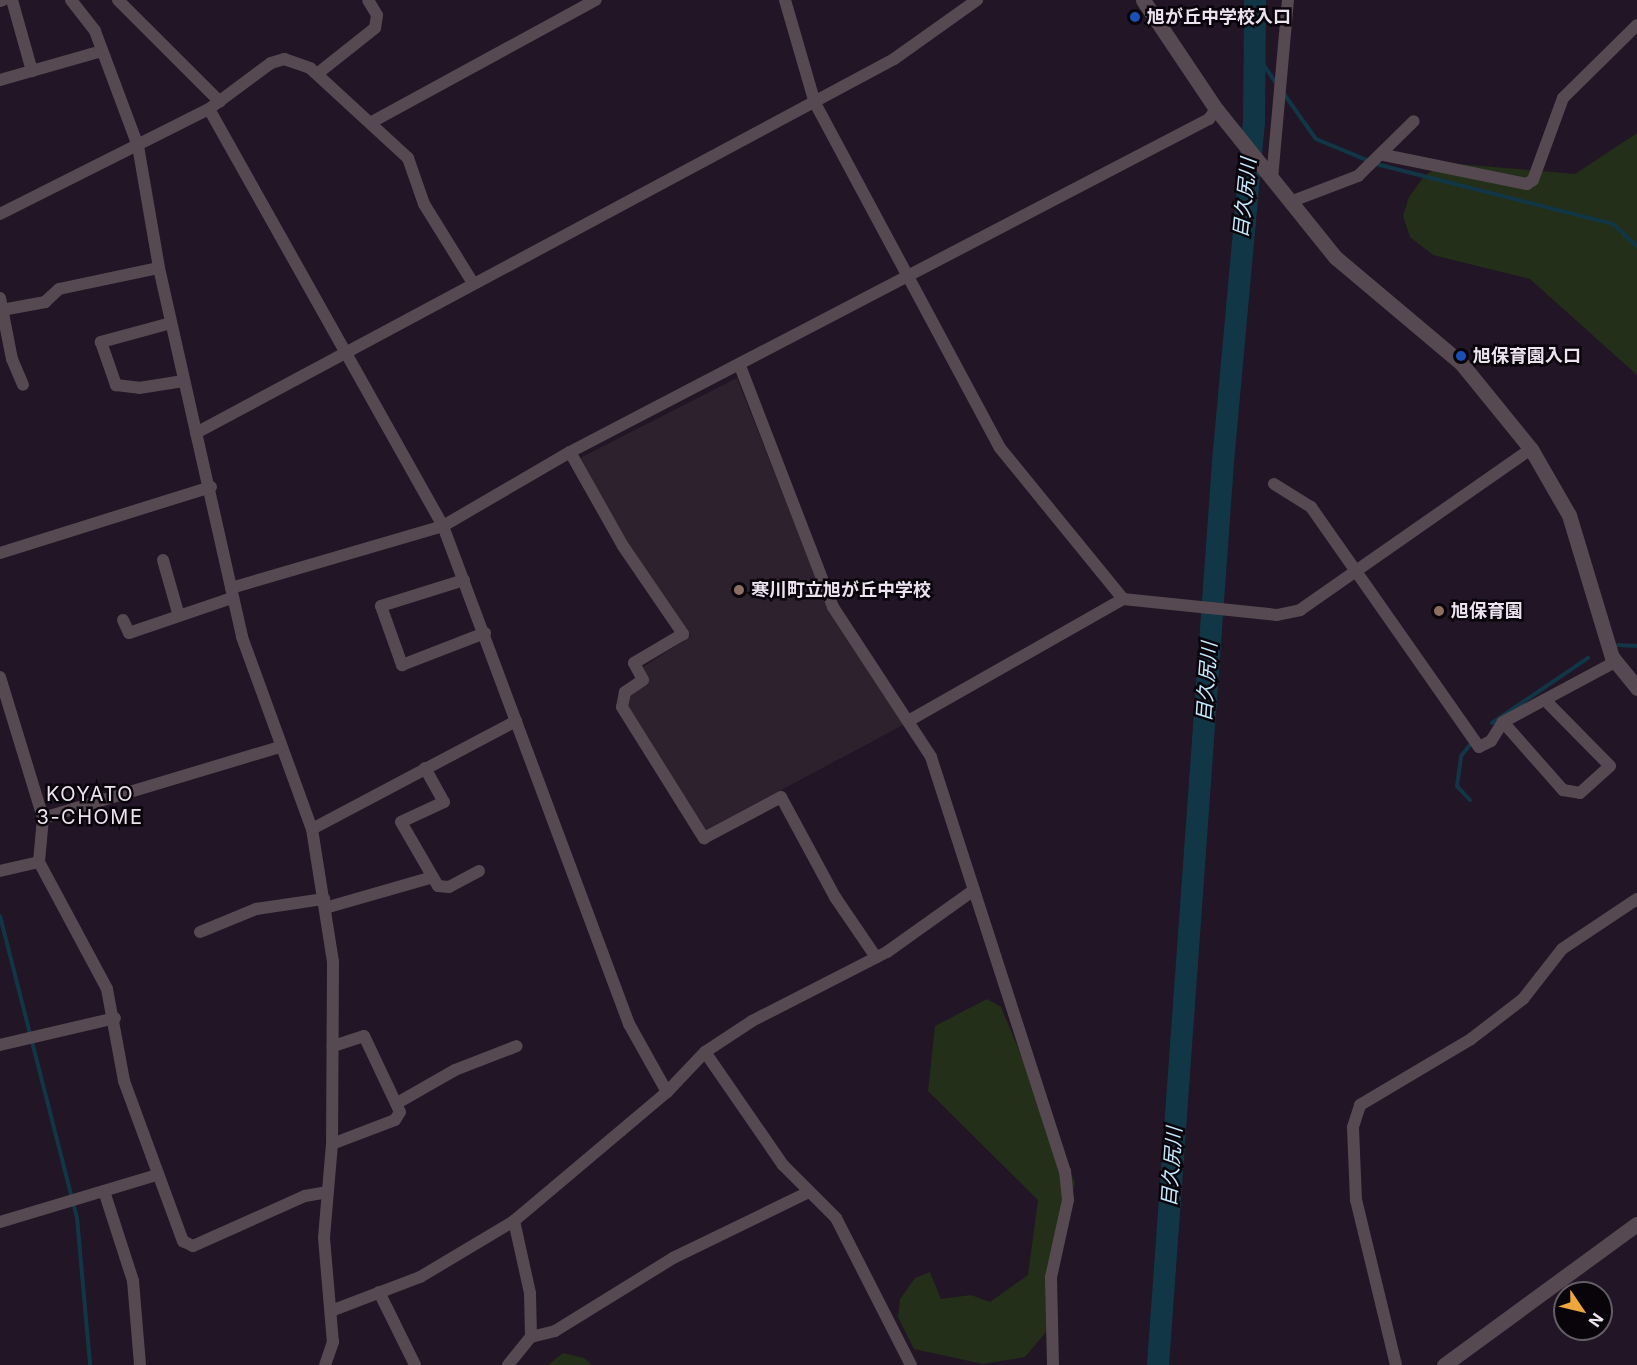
<!DOCTYPE html>
<meta charset="utf-8">
<style>
body{margin:0}
#map{position:relative;width:1637px;height:1365px;overflow:hidden;background:#211526;font-family:Inter,"Noto Sans JP",sans-serif}
div>[style]{position:absolute}
.education>*{inset:0;background:#2d212e}
.green>*{inset:0;background:#232f19}
.stream>*{height:4px;margin:-2px;padding:0 2px;transform-origin:2px;border-radius:2px;background:#113747}
.river>*{height:22px;margin:-11px;padding:0 11px;transform-origin:11px;border-radius:11px;background:#113747}
.minor>*{height:12px;margin:-6px;padding:0 6px;transform-origin:6px;border-radius:6px;background:#574951}
.tertiary>*{height:15px;margin:-7.5px;padding:0 7.5px;transform-origin:7.5px;border-radius:7.5px;background:#574951}
.dots>*{width:16px;height:16px;translate:-50% -50%;box-sizing:border-box;border:3px solid #08040a;border-radius:50%}
span{translate:-50% -50%;white-space:nowrap;text-align:center;line-height:1.15;-webkit-text-stroke:5px #08040a;paint-order:stroke}
.poi-label{font-size:18px;color:#ebe4ef;font-weight:700}
.left{translate:0 -50%;text-align:left}
.water-label{font-size:20px;color:#c3eafe;font-style:italic}
.neighbourhood-label{font-size:20px;color:#ebe4ef;letter-spacing:1.5px}
.north{position:absolute;left:1553px;top:1281px;width:60px;height:60px;box-sizing:border-box;background:#08040a;border:2px solid #635e66;border-radius:50%;rotate:125deg;font-size:16px;font-weight:700;line-height:24px;text-align:center;color:#ebe4ef}
.north::after{content:'';display:block;margin:auto;width:21px;height:27px;background:#eea73c;clip-path:polygon(50% 0,100% 100%,50% 72%,0 100%)}
</style>
<div id="map">
<div class="education">
<i style="clip-path:polygon(737px 378px,828px 609px,905px 724px,706px 830px,629px 707px,629px 696px,649px 682px,643px 667px,691px 636px,627px 542px,580px 458px)"></i>
</div>
<div class="green">
<i style="clip-path:polygon(1637px 133px,1637px 375px,1530px 279px,1433px 255px,1410px 237px,1403px 216px,1409px 197px,1425px 175px,1447px 163px,1575px 174px)"></i>
<i style="clip-path:polygon(987px 999px,1001px 1007px,1075px 1183px,1057px 1255px,1046px 1332px,1025px 1357px,983px 1364px,914px 1349px,898px 1317px,900px 1299px,915px 1278px,930px 1272px,941px 1299px,971px 1295px,990px 1302px,1028px 1275px,1038px 1200px,928px 1091px,935px 1026px)"></i>
<i style="clip-path:polygon(563px 1353px,584px 1358px,592px 1365px,548px 1365px)"></i>
</div>
<div class="stream">
<i style="left:1255px;top:52px;width:37px;rotate:56deg"></i>
<i style="left:1284px;top:94px;width:55px;rotate:54.6deg"></i>
<i style="left:1316px;top:139px;width:57px;rotate:22.5deg"></i>
<i style="left:1376px;top:164px;width:244px;rotate:14.2deg"></i>
<i style="left:1613px;top:224px;width:33px;rotate:43deg"></i>
<i style="left:1618px;top:645px;width:19px;rotate:3deg"></i>
<i style="left:1492px;top:723px;width:116px;rotate:-34.1deg"></i>
<i style="left:1470px;top:800px;width:19px;rotate:-133deg"></i>
<i style="left:1457px;top:786px;width:30px;rotate:-82deg"></i>
<i style="left:1461px;top:756px;width:14px;rotate:-51deg"></i>
<i style="left:0;top:916px;width:312px;rotate:75.7deg"></i>
<i style="left:77px;top:1218px;width:148px;rotate:84.9deg"></i>
</div>
<div class="river">
<i style="left:1158px;top:1365px;width:905px;rotate:-85.88deg"></i>
<i style="left:1223px;top:462px;width:340px;rotate:-84.8deg"></i>
<i style="left:1254px;top:123px;width:123px;rotate:-89.5deg"></i>
</div>
<div class="minor">
<i style="left:12px;top:0;width:74px;rotate:74.3deg"></i>
<i style="left:71px;top:0;width:39px;rotate:52deg"></i>
<i style="left:95px;top:31px;width:123px;rotate:69.5deg"></i>
<i style="left:138px;top:146px;width:124px;rotate:80.2deg"></i>
<i style="left:159px;top:268px;width:378px;rotate:77.3deg"></i>
<i style="left:242px;top:637px;width:204px;rotate:70deg"></i>
<i style="left:312px;top:829px;width:135px;rotate:81deg"></i>
<i style="left:333px;top:962px;width:182px;rotate:90.3deg"></i>
<i style="left:332px;top:1144px;width:94px;rotate:94.9deg"></i>
<i style="left:324px;top:1238px;width:104px;rotate:85.1deg"></i>
<i style="left:333px;top:1342px;width:24px;rotate:109deg"></i>
<i style="left:118px;top:0;width:144px;rotate:45deg"></i>
<i style="left:785px;top:0;width:107px;rotate:73.8deg"></i>
<i style="left:815px;top:103px;width:391px;rotate:61.8deg"></i>
<i style="left:1000px;top:448px;width:195px;rotate:50.8deg"></i>
<i style="left:0;top:1px;width:3px;rotate:-18deg"></i>
<i style="left:317px;top:74px;width:74px;rotate:-38.4deg"></i>
<i style="left:375px;top:28px;width:13px;rotate:-81deg"></i>
<i style="left:377px;top:15px;width:17px;rotate:-121deg"></i>
<i style="left:0;top:80px;width:106px;rotate:-15.9deg"></i>
<i style="left:209px;top:109px;width:478px;rotate:60.7deg"></i>
<i style="left:443px;top:526px;width:532px;rotate:69.52deg"></i>
<i style="left:629px;top:1024px;width:78px;rotate:60.8deg"></i>
<i style="left:667px;top:1092px;width:200px;rotate:139.9deg"></i>
<i style="left:514px;top:1221px;width:109px;rotate:149.2deg"></i>
<i style="left:420px;top:1277px;width:95px;rotate:159.1deg"></i>
<i style="left:370px;top:123px;width:257px;rotate:-28.6deg"></i>
<i style="left:1384px;top:155px;width:146px;rotate:11.5deg"></i>
<i style="left:1527px;top:184px;width:7px;rotate:-34deg"></i>
<i style="left:1533px;top:180px;width:87px;rotate:-69.9deg"></i>
<i style="left:1563px;top:98px;width:104px;rotate:-44.6deg"></i>
<i style="left:1272px;top:179px;width:180px;rotate:-84.9deg"></i>
<i style="left:1290px;top:202px;width:73px;rotate:-20.9deg"></i>
<i style="left:1358px;top:176px;width:78px;rotate:-44.5deg"></i>
<i style="left:0;top:214px;width:234px;rotate:-26.7deg"></i>
<i style="left:209px;top:109px;width:77px;rotate:-36.6deg"></i>
<i style="left:271px;top:63px;width:14px;rotate:-17deg"></i>
<i style="left:284px;top:59px;width:28px;rotate:19deg"></i>
<i style="left:310px;top:68px;width:133px;rotate:42.6deg"></i>
<i style="left:408px;top:158px;width:49px;rotate:70.8deg"></i>
<i style="left:424px;top:204px;width:93px;rotate:58.2deg"></i>
<i style="left:0;top:298px;width:62px;rotate:78.9deg"></i>
<i style="left:12px;top:359px;width:28px;rotate:67deg"></i>
<i style="left:2px;top:310px;width:44px;rotate:-10.5deg"></i>
<i style="left:45px;top:302px;width:19px;rotate:-43deg"></i>
<i style="left:59px;top:289px;width:102px;rotate:-11.9deg"></i>
<i style="left:171px;top:323px;width:73px;rotate:164.8deg"></i>
<i style="left:101px;top:342px;width:46px;rotate:70.8deg"></i>
<i style="left:116px;top:385px;width:23px;rotate:7deg"></i>
<i style="left:139px;top:388px;width:45px;rotate:-9deg"></i>
<i style="left:740px;top:366px;width:258px;rotate:68.9deg"></i>
<i style="left:833px;top:607px;width:179px;rotate:56.8deg"></i>
<i style="left:931px;top:757px;width:435px;rotate:72.1deg"></i>
<i style="left:1065px;top:1171px;width:29px;rotate:84deg"></i>
<i style="left:1068px;top:1200px;width:79px;rotate:102.4deg"></i>
<i style="left:1051px;top:1277px;width:88px;rotate:88.7deg"></i>
<i style="left:196px;top:433px;width:792px;rotate:-28.18deg"></i>
<i style="left:894px;top:59px;width:102px;rotate:-35.4deg"></i>
<i style="left:570px;top:452px;width:108px;rotate:60.6deg"></i>
<i style="left:623px;top:546px;width:107px;rotate:55.7deg"></i>
<i style="left:683px;top:634px;width:57px;rotate:149.4deg"></i>
<i style="left:634px;top:663px;width:19px;rotate:62deg"></i>
<i style="left:643px;top:680px;width:22px;rotate:146deg"></i>
<i style="left:625px;top:692px;width:15px;rotate:101deg"></i>
<i style="left:622px;top:707px;width:155px;rotate:58deg"></i>
<i style="left:704px;top:838px;width:87px;rotate:-28deg"></i>
<i style="left:781px;top:797px;width:114px;rotate:61.6deg"></i>
<i style="left:835px;top:897px;width:73px;rotate:55.7deg"></i>
<i style="left:1274px;top:484px;width:44px;rotate:31.9deg"></i>
<i style="left:1311px;top:507px;width:293px;rotate:55deg"></i>
<i style="left:1479px;top:747px;width:13px;rotate:-27deg"></i>
<i style="left:1491px;top:741px;width:22px;rotate:-58deg"></i>
<i style="left:1503px;top:722px;width:127px;rotate:-28.2deg"></i>
<i style="left:0;top:553px;width:221px;rotate:-17.4deg"></i>
<i style="left:163px;top:560px;width:58px;rotate:74.1deg"></i>
<i style="left:464px;top:580px;width:87px;rotate:162.6deg"></i>
<i style="left:381px;top:606px;width:63px;rotate:70.4deg"></i>
<i style="left:402px;top:665px;width:89px;rotate:-21.1deg"></i>
<i style="left:231px;top:588px;width:221px;rotate:-16.3deg"></i>
<i style="left:443px;top:526px;width:147px;rotate:-30.2deg"></i>
<i style="left:570px;top:452px;width:721px;rotate:-27.53deg"></i>
<i style="left:1209px;top:119px;width:12px;rotate:-55deg"></i>
<i style="left:123px;top:620px;width:14px;rotate:65deg"></i>
<i style="left:129px;top:633px;width:109px;rotate:-18.8deg"></i>
<i style="left:0;top:677px;width:147px;rotate:73deg"></i>
<i style="left:43px;top:818px;width:44px;rotate:95.2deg"></i>
<i style="left:39px;top:862px;width:144px;rotate:61.8deg"></i>
<i style="left:107px;top:989px;width:94px;rotate:79.5deg"></i>
<i style="left:124px;top:1081px;width:171px;rotate:69.8deg"></i>
<i style="left:183px;top:1241px;width:11px;rotate:27deg"></i>
<i style="left:193px;top:1246px;width:123px;rotate:-24.1deg"></i>
<i style="left:305px;top:1196px;width:23px;rotate:-10deg"></i>
<i style="left:910px;top:720px;width:245px;rotate:-29.6deg"></i>
<i style="left:1123px;top:599px;width:155px;rotate:5.9deg"></i>
<i style="left:1277px;top:615px;width:24px;rotate:-12deg"></i>
<i style="left:1300px;top:610px;width:282px;rotate:-34.9deg"></i>
<i style="left:1503px;top:722px;width:91px;rotate:48.6deg"></i>
<i style="left:1563px;top:790px;width:17px;rotate:10deg"></i>
<i style="left:1580px;top:793px;width:40px;rotate:-42deg"></i>
<i style="left:1610px;top:766px;width:93px;rotate:-134.6deg"></i>
<i style="left:425px;top:768px;width:39px;rotate:61deg"></i>
<i style="left:444px;top:802px;width:47px;rotate:155.1deg"></i>
<i style="left:401px;top:822px;width:74px;rotate:60deg"></i>
<i style="left:438px;top:886px;width:11px;rotate:5deg"></i>
<i style="left:449px;top:887px;width:34px;rotate:-28deg"></i>
<i style="left:43px;top:818px;width:247px;rotate:-16.7deg"></i>
<i style="left:312px;top:829px;width:231px;rotate:-27.9deg"></i>
<i style="left:0;top:871px;width:40px;rotate:-13deg"></i>
<i style="left:325px;top:908px;width:112px;rotate:-16deg"></i>
<i style="left:200px;top:932px;width:61px;rotate:-22.3deg"></i>
<i style="left:256px;top:909px;width:69px;rotate:-8.4deg"></i>
<i style="left:0;top:1045px;width:118px;rotate:-13.2deg"></i>
<i style="left:705px;top:1052px;width:137px;rotate:55.4deg"></i>
<i style="left:783px;top:1165px;width:75px;rotate:45deg"></i>
<i style="left:836px;top:1218px;width:165px;rotate:63deg"></i>
<i style="left:667px;top:1092px;width:55px;rotate:-46.5deg"></i>
<i style="left:705px;top:1052px;width:56px;rotate:-33.4deg"></i>
<i style="left:752px;top:1021px;width:152px;rotate:-27.1deg"></i>
<i style="left:887px;top:952px;width:107px;rotate:-35.5deg"></i>
<i style="left:399px;top:1102px;width:64px;rotate:-29.7deg"></i>
<i style="left:455px;top:1070px;width:66px;rotate:-21.2deg"></i>
<i style="left:332px;top:1144px;width:67px;rotate:-20.9deg"></i>
<i style="left:395px;top:1120px;width:9px;rotate:-58deg"></i>
<i style="left:400px;top:1112px;width:84px;rotate:-115.3deg"></i>
<i style="left:364px;top:1036px;width:33px;rotate:162deg"></i>
<i style="left:104px;top:1191px;width:95px;rotate:72.1deg"></i>
<i style="left:133px;top:1281px;width:84px;rotate:85.2deg"></i>
<i style="left:0;top:1222px;width:164px;rotate:-16.7deg"></i>
<i style="left:379px;top:1292px;width:81px;rotate:63.7deg"></i>
<i style="left:531px;top:1337px;width:25px;rotate:-14deg"></i>
<i style="left:555px;top:1331px;width:139px;rotate:-31.7deg"></i>
<i style="left:673px;top:1258px;width:149px;rotate:-25.9deg"></i>
<i style="left:508px;top:1365px;width:36px;rotate:-51deg"></i>
<i style="left:531px;top:1337px;width:44px;rotate:-91.3deg"></i>
<i style="left:530px;top:1293px;width:74px;rotate:-102.5deg"></i>
<i style="left:1396px;top:1365px;width:170px;rotate:-103.6deg"></i>
<i style="left:1356px;top:1200px;width:73px;rotate:-92.4deg"></i>
<i style="left:1353px;top:1127px;width:23px;rotate:-72deg"></i>
<i style="left:1360px;top:1105px;width:129px;rotate:-30.7deg"></i>
<i style="left:1471px;top:1039px;width:66px;rotate:-37.6deg"></i>
<i style="left:1523px;top:999px;width:63px;rotate:-52deg"></i>
<i style="left:1562px;top:949px;width:90px;rotate:-33.7deg"></i>
</div>
<div class="tertiary">
<i style="left:1143px;top:0;width:131px;rotate:56.2deg"></i>
<i style="left:1216px;top:109px;width:190px;rotate:51.2deg"></i>
<i style="left:1335px;top:257px;width:165px;rotate:40.1deg"></i>
<i style="left:1461px;top:363px;width:111px;rotate:50.9deg"></i>
<i style="left:1531px;top:449px;width:76px;rotate:60.1deg"></i>
<i style="left:1569px;top:515px;width:148px;rotate:73.2deg"></i>
<i style="left:1612px;top:657px;width:40px;rotate:51deg"></i>
<i style="left:1444px;top:1365px;width:239px;rotate:-36.2deg"></i>
</div>
<div class="dots">
<i style="left:1135px;top:17px;background:#1a4fb4"></i>
<i style="left:1461px;top:356px;background:#1a4fb4"></i>
<i style="left:739px;top:590px;background:#8d6e63"></i>
<i style="left:1439px;top:611px;background:#8d6e63"></i>
</div>
<div class="poi-label">
<span class="left" style="left:1147px;top:17px">旭が丘中学校入口</span>
<span class="left" style="left:1473px;top:356px">旭保育園入口</span>
<span class="left" style="left:751px;top:590px">寒川町立旭が丘中学校</span>
<span class="left" style="left:1451px;top:611px">旭保育園</span>
</div>
<div class="water-label">
<span style="left:1245px;top:198px;rotate:-84deg">目久尻川</span>
<span style="left:1207px;top:682px;rotate:-86deg">目久尻川</span>
<span style="left:1172px;top:1167px;rotate:-86deg">目久尻川</span>
</div>
<div class="neighbourhood-label">
<span style="left:90px;top:806px">KOYATO<br>3-CHOME</span>
</div>
<div class="north">N</div>
</div>
